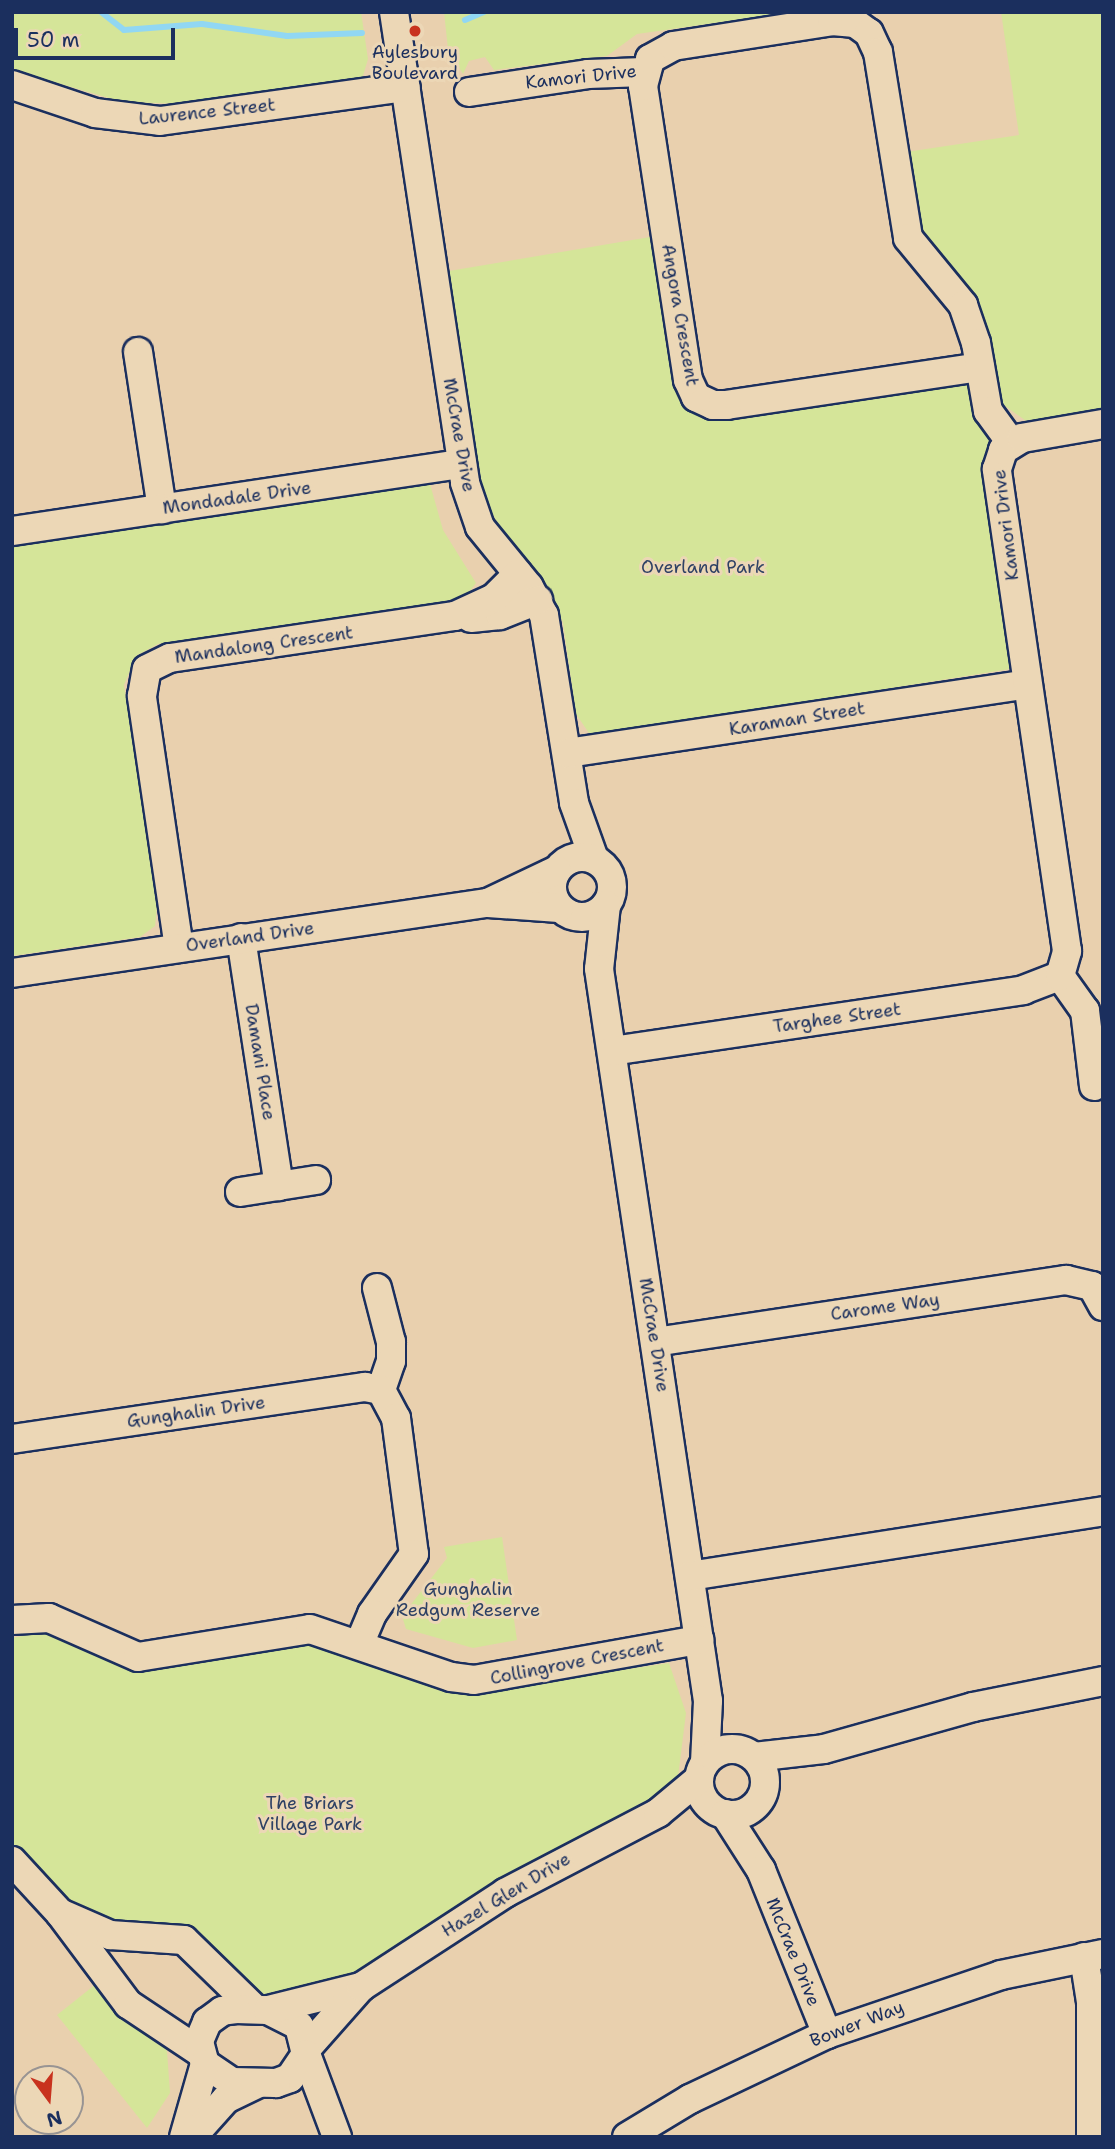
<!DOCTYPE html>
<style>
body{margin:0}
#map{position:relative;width:1115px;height:2149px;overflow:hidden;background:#e9d0ae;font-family:"Shantell Sans",sans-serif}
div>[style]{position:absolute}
.green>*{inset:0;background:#d5e599}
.stream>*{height:6px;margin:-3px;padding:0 3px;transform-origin:3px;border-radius:3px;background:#91d7f3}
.roads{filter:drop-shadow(2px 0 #1b2f5e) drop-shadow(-2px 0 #1b2f5e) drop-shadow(0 2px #1b2f5e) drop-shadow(0 -2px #1b2f5e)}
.minor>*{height:28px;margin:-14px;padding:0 14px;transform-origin:14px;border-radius:14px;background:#ecd7b6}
.minor>.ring{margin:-14px;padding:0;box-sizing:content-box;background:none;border:28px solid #ecd7b6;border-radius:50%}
.dots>*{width:19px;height:19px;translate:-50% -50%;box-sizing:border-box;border:4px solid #ecd7b6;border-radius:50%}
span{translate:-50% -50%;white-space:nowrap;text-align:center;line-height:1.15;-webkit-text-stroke:6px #ecd7b6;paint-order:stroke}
.poi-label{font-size:18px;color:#1b2f5e}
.street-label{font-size:18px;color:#1b2f5e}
.park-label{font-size:18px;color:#2e4164}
.frame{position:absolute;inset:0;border:14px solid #1b2f5e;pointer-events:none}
.north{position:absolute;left:14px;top:2065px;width:70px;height:70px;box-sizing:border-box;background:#ecd7b6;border:2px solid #989493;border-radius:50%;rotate:164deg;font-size:19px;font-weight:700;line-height:28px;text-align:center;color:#1b2f5e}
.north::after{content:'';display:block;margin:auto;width:24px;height:32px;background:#c8321e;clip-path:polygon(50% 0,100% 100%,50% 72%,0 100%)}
.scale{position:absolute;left:14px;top:28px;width:161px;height:32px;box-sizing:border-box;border:4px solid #1b2f5e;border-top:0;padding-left:9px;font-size:21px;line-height:24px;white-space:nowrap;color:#1b2f5e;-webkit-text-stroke:5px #ecd7b6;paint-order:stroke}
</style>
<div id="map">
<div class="green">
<i style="clip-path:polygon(12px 12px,361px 12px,368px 59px,362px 79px,186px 104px,123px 102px,12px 70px)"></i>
<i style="clip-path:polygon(444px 12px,793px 12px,637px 34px,607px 56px,494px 70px,485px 57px,469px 61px,463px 74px,448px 49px)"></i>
<i style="clip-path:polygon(1001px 12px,1103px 12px,1103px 410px,1029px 423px,998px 401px,987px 326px,974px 295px,921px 233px,913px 209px,906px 152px,1019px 135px)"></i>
<i style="clip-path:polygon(656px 236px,708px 416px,968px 378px,976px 411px,990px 436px,984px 474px,1010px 669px,591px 736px,576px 714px,563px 623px,551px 593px,507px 539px,485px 501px,443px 272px)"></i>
<i style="clip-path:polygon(430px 484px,443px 530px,476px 583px,464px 599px,158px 644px,136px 656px,124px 685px,157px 907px,155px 926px,140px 937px,12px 956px,12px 547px)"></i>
<i style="clip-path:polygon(502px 1537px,517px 1640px,473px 1648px,406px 1629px,402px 1616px,447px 1558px,444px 1547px)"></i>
<i style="clip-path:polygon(48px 1631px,136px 1670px,227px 1659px,310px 1640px,475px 1692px,669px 1663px,686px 1713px,678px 1777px,628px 1820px,362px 1976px,287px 1998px,253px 1995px,206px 1942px,111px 1929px,40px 1881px,12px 1846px,12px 1638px)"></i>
<i style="clip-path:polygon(101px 1980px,132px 2007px,167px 2051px,170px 2093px,147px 2128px,57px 2015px)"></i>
</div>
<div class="stream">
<i style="left:101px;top:12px;width:29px;rotate:38deg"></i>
<i style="left:124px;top:30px;width:78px;rotate:-4.4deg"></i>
<i style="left:202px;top:24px;width:86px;rotate:8deg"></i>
<i style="left:287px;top:36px;width:75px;rotate:-2.3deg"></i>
<i style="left:465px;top:20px;width:21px;rotate:-23deg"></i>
</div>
<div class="roads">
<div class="minor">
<i style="left:394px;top:12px;width:476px;rotate:81.4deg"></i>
<i style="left:465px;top:483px;width:46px;rotate:71.2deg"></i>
<i style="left:480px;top:527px;width:77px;rotate:50.8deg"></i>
<i style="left:529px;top:587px;width:32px;rotate:62deg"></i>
<i style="left:544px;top:615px;width:190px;rotate:80.9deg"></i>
<i style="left:574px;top:803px;width:59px;rotate:70.3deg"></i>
<i style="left:12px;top:85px;width:88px;rotate:18.6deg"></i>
<i style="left:95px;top:113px;width:65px;rotate:7deg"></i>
<i style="left:160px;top:121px;width:248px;rotate:-7.9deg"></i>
<i style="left:469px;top:92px;width:120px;rotate:-8.6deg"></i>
<i style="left:588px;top:74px;width:56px;rotate:-2deg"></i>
<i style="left:138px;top:352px;width:159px;rotate:81.3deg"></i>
<i style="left:980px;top:367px;width:256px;rotate:171.5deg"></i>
<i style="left:727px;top:405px;width:14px;rotate:180deg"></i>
<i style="left:713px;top:405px;width:19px;rotate:-155deg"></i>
<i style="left:696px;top:397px;width:19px;rotate:-115deg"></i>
<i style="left:688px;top:380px;width:297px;rotate:-98.7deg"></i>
<i style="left:643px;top:86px;width:28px;rotate:-75deg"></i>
<i style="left:650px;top:59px;width:26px;rotate:-29deg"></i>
<i style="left:673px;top:46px;width:161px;rotate:-8.9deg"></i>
<i style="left:832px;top:21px;width:23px;rotate:5deg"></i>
<i style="left:855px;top:23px;width:17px;rotate:36deg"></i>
<i style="left:869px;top:33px;width:21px;rotate:65deg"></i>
<i style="left:878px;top:52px;width:188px;rotate:80.8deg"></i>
<i style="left:908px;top:238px;width:87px;rotate:50.6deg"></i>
<i style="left:963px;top:305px;width:40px;rotate:71.1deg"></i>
<i style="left:976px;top:343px;width:69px;rotate:80deg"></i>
<i style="left:988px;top:411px;width:39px;rotate:54deg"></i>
<i style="left:12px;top:531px;width:455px;rotate:-8.5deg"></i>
<i style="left:471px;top:618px;width:29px;rotate:-6deg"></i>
<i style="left:500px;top:615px;width:41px;rotate:-21.5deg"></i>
<i style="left:567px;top:753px;width:464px;rotate:-8.5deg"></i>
<i class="ring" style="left:552px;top:857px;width:32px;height:32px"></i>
<i style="left:490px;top:902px;width:74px;rotate:-25.5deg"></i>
<i style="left:606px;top:905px;width:64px;rotate:96.2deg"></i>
<i style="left:599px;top:969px;width:740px;rotate:81.53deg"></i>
<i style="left:708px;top:1701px;width:61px;rotate:92.8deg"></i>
<i style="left:241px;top:938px;width:251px;rotate:81.3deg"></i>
<i style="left:179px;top:948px;width:255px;rotate:-98.4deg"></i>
<i style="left:142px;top:696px;width:27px;rotate:-80deg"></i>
<i style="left:147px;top:669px;width:25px;rotate:-26deg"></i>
<i style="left:170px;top:658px;width:288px;rotate:-8.4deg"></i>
<i style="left:455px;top:616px;width:43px;rotate:-24.8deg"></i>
<i style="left:494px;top:598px;width:34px;rotate:-45deg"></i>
<i style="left:12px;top:973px;width:481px;rotate:-8.4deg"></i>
<i style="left:488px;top:903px;width:71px;rotate:4deg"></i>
<i style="left:612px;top:1051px;width:416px;rotate:-8.4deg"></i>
<i style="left:1023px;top:990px;width:40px;rotate:-21deg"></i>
<i style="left:1094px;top:1086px;width:76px;rotate:-96.8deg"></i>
<i style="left:1085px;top:1011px;width:43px;rotate:-125.5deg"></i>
<i style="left:1060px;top:976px;width:26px;rotate:-74deg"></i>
<i style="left:1067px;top:951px;width:487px;rotate:-98.3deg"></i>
<i style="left:997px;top:469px;width:20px;rotate:-72deg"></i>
<i style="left:1003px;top:450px;width:22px;rotate:-32deg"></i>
<i style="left:1022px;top:438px;width:82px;rotate:-9.8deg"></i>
<i style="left:240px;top:1192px;width:77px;rotate:-9deg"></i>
<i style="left:377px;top:1288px;width:56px;rotate:75.5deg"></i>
<i style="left:391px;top:1342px;width:19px;rotate:90deg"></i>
<i style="left:391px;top:1361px;width:31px;rotate:109deg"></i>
<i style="left:655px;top:1342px;width:416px;rotate:-8.6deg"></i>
<i style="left:1066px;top:1280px;width:27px;rotate:13deg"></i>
<i style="left:1092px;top:1286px;width:23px;rotate:61deg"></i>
<i style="left:12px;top:1439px;width:357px;rotate:-8.4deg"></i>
<i style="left:365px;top:1387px;width:16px;rotate:11deg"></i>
<i style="left:381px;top:1390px;width:32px;rotate:62deg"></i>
<i style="left:396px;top:1418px;width:137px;rotate:82.5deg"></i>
<i style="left:414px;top:1554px;width:73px;rotate:125deg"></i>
<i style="left:372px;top:1614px;width:33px;rotate:113deg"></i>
<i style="left:690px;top:1576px;width:418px;rotate:-8.9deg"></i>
<i style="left:12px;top:1620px;width:37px;rotate:-3deg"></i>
<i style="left:49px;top:1618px;width:97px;rotate:23.7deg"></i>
<i style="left:138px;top:1657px;width:174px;rotate:-9.2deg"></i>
<i style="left:310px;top:1629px;width:149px;rotate:18.8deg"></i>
<i style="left:451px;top:1677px;width:23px;rotate:7deg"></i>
<i style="left:474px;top:1680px;width:229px;rotate:-10.1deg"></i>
<i class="ring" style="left:699px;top:1749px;width:38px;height:38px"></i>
<i style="left:754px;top:1757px;width:70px;rotate:-6.5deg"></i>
<i style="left:824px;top:1749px;width:155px;rotate:-15.7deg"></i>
<i style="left:973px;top:1707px;width:133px;rotate:-11.3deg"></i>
<i style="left:725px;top:1814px;width:67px;rotate:57.3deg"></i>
<i style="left:761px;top:1870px;width:177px;rotate:68.1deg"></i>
<i style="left:12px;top:1861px;width:71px;rotate:47.3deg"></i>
<i style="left:60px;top:1913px;width:114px;rotate:53.2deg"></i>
<i style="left:128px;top:2004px;width:87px;rotate:33.7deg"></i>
<i style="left:60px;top:1913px;width:55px;rotate:23.7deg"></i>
<i style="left:110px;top:1935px;width:74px;rotate:3.9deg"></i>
<i style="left:184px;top:1940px;width:99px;rotate:44.2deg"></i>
<i style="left:1084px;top:1957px;width:46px;rotate:81.2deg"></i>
<i style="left:1091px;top:2002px;width:135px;rotate:90deg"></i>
<i style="left:236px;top:2009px;width:32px;rotate:2deg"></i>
<i style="left:268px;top:2010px;width:35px;rotate:27deg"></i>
<i style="left:299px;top:2026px;width:29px;rotate:76deg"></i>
<i style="left:306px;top:2054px;width:29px;rotate:124deg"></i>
<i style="left:290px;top:2078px;width:15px;rotate:160deg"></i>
<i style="left:276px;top:2083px;width:44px;rotate:-178.7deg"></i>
<i style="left:232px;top:2082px;width:32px;rotate:-146deg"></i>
<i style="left:205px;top:2064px;width:24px;rotate:-105deg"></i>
<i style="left:199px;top:2041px;width:21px;rotate:-67deg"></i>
<i style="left:207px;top:2022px;width:19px;rotate:-36deg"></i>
<i style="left:222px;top:2011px;width:14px;rotate:-8deg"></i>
<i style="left:268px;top:2010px;width:96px;rotate:-13.9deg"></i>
<i style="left:307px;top:2048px;width:81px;rotate:-48.5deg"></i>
<i style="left:361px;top:1987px;width:172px;rotate:-33.1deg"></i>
<i style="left:505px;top:1893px;width:173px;rotate:-27.6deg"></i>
<i style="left:658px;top:1813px;width:53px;rotate:-39.7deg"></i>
<i style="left:306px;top:2054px;width:89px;rotate:69.5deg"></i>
<i style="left:184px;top:2137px;width:76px;rotate:-74deg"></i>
<i style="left:192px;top:2137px;width:51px;rotate:-48.2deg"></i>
<i style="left:226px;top:2099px;width:34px;rotate:-26deg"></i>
<i style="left:627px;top:2137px;width:74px;rotate:-31.1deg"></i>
<i style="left:690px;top:2099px;width:152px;rotate:-25.4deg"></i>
<i style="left:827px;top:2034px;width:184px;rotate:-18.7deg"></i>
<i style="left:1001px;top:1975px;width:104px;rotate:-11.6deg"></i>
</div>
</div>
<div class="dots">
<i style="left:415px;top:31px;background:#c8321e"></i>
</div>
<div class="poi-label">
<span style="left:415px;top:63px">Aylesbury<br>Boulevard</span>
</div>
<div class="street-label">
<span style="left:581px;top:77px;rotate:-6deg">Kamori Drive</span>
<span style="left:207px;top:112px;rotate:-6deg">Laurence Street</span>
<span style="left:680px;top:315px;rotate:80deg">Angora Crescent</span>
<span style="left:459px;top:435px;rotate:80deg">McCrae Drive</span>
<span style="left:237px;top:498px;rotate:-8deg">Mondadale Drive</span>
<span style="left:1006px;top:525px;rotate:-97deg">Kamori Drive</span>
<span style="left:264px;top:645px;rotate:-8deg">Mandalong Crescent</span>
<span style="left:797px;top:719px;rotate:-9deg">Karaman Street</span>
<span style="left:250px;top:937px;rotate:-8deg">Overland Drive</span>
<span style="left:837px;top:1018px;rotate:-8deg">Targhee Street</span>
<span style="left:260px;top:1062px;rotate:81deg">Damani Place</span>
<span style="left:885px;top:1307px;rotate:-8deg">Carome Way</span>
<span style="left:654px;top:1335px;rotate:81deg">McCrae Drive</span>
<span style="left:196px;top:1412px;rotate:-8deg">Gunghalin Drive</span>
<span style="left:577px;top:1662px;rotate:-11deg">Collingrove Crescent</span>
<span style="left:506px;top:1895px;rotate:-31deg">Hazel Glen Drive</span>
<span style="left:793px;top:1952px;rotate:68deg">McCrae Drive</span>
<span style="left:857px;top:2024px;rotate:-21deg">Bower Way</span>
</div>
<div class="park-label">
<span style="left:703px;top:567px">Overland Park</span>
<span style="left:468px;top:1600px">Gunghalin<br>Redgum Reserve</span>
<span style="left:310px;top:1814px">The Briars<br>Village Park</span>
</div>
<div class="frame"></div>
<div class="north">N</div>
<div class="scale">50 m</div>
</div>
